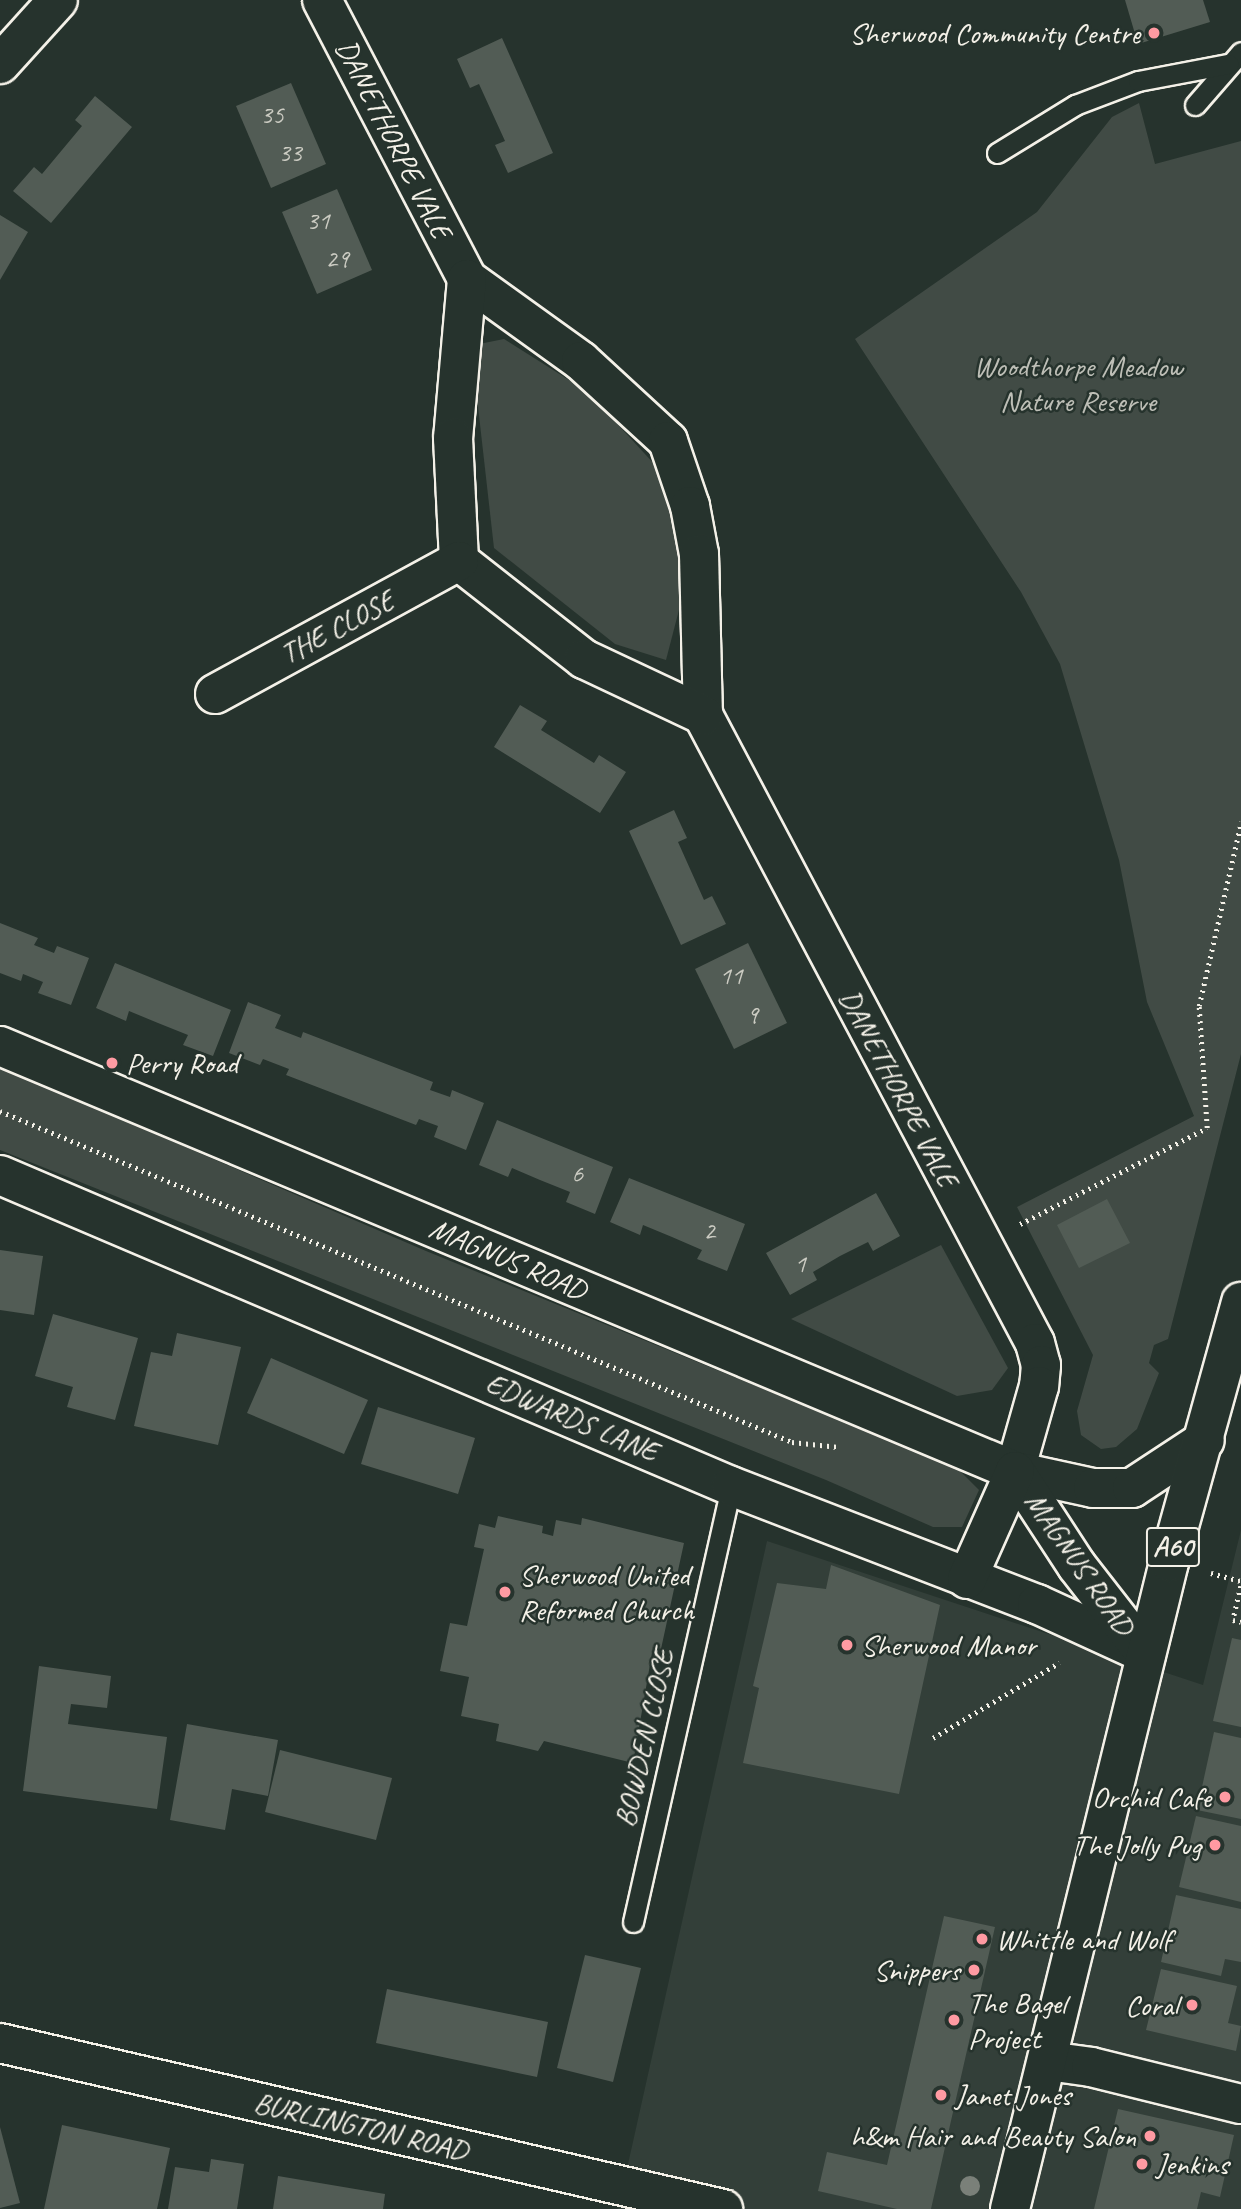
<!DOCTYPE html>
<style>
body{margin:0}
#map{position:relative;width:1241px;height:2209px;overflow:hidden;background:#26332d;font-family:Caveat,sans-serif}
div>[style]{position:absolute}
.built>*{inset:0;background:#333f39}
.green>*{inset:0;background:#414b45}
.building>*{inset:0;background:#525c55}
.path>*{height:4.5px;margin-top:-2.25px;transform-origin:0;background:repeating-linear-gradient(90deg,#f4f1e8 0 2px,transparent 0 7px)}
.roads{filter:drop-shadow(2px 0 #f4f1e8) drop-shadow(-2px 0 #f4f1e8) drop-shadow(0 2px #f4f1e8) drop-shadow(0 -2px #f4f1e8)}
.lane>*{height:19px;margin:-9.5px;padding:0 9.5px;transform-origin:9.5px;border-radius:9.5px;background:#26332d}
.street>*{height:38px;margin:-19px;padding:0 19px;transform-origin:19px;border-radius:19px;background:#26332d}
.secondary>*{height:38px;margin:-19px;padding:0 19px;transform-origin:19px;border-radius:19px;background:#26332d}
.highway>*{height:38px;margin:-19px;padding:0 19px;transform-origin:19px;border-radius:19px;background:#26332d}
.trees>*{width:20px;height:20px;margin:-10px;border-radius:50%;background:#7a8079}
.dots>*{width:19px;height:19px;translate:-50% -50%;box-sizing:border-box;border:4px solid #26332d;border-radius:50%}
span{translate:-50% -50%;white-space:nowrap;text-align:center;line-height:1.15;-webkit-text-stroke:5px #26332d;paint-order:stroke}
.number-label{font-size:26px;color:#ccccc3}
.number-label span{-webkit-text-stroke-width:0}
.shield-label span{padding:2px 5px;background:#26332d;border:2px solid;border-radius:5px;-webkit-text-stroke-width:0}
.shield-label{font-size:28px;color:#f4f1e8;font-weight:700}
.poi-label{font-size:30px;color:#f4f1e8}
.right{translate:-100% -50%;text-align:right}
.left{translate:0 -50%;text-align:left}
.street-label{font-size:30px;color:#f4f1e8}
.park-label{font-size:30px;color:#bebfb7}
</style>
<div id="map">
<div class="built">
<i style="clip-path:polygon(1241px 1530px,1241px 2209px,618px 2209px,767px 1541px,1203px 1685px)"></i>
</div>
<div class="green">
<i style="clip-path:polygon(1139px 103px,1155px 164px,1241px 141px,1241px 1054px,1168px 1339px,1154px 1345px,1149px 1363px,1159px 1373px,1137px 1429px,1116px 1447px,1101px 1449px,1081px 1435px,1077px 1411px,1093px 1355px,1017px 1207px,1194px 1116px,1147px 1002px,1119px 860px,1060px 664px,1021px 592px,855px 339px,1037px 212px,1112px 117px)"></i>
<i style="clip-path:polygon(504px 339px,588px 392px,667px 478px,685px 543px,680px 606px,666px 660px,615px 644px,494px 548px,475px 380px,479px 344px)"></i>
<i style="clip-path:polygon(0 1067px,426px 1251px,957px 1468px,979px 1490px,962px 1527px,933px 1527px,826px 1480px,0 1150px)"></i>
<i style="clip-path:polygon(941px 1245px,1008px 1368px,992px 1390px,957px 1396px,791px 1319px)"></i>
</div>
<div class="building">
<i style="clip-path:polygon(1125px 0,1203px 0,1210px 22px,1138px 44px)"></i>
<i style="clip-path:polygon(502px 38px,553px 153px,508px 173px,495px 145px,505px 141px,479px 84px,470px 88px,457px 59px)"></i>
<i style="clip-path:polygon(291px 83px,326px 164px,271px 188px,236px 106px)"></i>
<i style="clip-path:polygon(95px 96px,132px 127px,51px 223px,13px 191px,34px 167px,42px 174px,82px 126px,75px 120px)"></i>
<i style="clip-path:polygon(337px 189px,372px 270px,317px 294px,282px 212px)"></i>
<i style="clip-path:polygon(0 215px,28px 232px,0 280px)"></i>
<i style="clip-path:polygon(520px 705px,547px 721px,541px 730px,594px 763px,599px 755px,626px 772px,600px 813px,494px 747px)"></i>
<i style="clip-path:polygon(674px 810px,687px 838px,678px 842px,704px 900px,712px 896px,726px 924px,681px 945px,629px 831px)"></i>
<i style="clip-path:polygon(0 923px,38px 938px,34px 945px,54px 953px,57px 946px,89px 958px,71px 1005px,38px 993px,43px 982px,23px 974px,21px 981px,0 973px)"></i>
<i style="clip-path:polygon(748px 943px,787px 1023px,734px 1049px,695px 969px)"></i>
<i style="clip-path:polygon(115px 963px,231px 1010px,213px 1056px,183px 1045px,188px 1035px,158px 1023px,129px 1011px,126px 1021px,96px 1008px)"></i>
<i style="clip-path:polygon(248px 1002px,281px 1015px,275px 1028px,301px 1038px,303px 1032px,433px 1082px,430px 1090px,450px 1097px,452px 1090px,484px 1103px,466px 1150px,434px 1137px,438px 1126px,419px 1119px,416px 1125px,286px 1075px,289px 1069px,263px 1059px,260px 1065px,229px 1053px)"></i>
<i style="clip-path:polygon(497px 1120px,613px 1167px,595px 1214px,566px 1202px,570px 1192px,540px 1180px,512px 1168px,508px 1177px,479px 1165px)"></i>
<i style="clip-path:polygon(629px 1178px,745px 1224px,727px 1271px,697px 1259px,702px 1250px,672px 1237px,643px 1225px,640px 1235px,610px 1222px)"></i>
<i style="clip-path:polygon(876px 1193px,900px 1236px,873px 1251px,868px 1242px,840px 1256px,813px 1272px,817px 1280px,790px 1295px,766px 1253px)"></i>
<i style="clip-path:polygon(1107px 1199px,1130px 1243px,1079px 1268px,1057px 1225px)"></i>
<i style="clip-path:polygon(0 1250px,43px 1256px,34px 1315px,0 1310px)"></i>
<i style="clip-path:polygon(53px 1314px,138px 1338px,115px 1420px,67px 1407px,73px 1387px,35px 1376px)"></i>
<i style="clip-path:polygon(177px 1333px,241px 1347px,218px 1445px,134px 1426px,151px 1352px,172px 1356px)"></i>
<i style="clip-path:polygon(271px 1358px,368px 1400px,344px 1454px,247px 1413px)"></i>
<i style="clip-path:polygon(378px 1407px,475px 1438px,458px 1494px,361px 1464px)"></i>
<i style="clip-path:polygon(498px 1516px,543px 1526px,542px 1533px,553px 1536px,556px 1520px,581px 1525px,582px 1518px,684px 1543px,661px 1649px,653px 1647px,633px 1763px,544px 1741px,538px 1751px,496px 1741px,499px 1724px,461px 1716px,469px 1677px,440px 1671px,450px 1623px,467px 1626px,484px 1549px,474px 1547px,479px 1524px,495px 1528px)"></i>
<i style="clip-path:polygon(831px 1565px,940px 1605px,899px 1794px,743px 1763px,759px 1688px,753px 1686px,777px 1583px,826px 1589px)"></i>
<i style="clip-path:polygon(1232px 1638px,1241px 1640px,1241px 1727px,1213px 1721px)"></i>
<i style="clip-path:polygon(39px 1666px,111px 1676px,107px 1708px,71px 1704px,68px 1724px,167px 1737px,157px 1809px,23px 1791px)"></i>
<i style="clip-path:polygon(187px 1724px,278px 1740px,268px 1796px,232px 1789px,225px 1830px,170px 1820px)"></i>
<i style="clip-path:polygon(1214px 1732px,1241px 1738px,1241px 1819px,1197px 1810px)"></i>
<i style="clip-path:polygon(280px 1750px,392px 1778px,376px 1840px,265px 1812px)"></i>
<i style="clip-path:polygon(1196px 1816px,1241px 1826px,1241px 1902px,1179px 1887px)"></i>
<i style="clip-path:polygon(1176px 1895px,1241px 1909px,1241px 1962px,1225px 1959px,1221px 1976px,1161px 1962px)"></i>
<i style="clip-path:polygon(944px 1916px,995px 1927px,931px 2209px,897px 2209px,818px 2191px,827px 2152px,887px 2165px)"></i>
<i style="clip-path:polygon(585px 1955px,641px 1968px,613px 2082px,557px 2068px)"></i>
<i style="clip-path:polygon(1161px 1969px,1237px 1986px,1228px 2023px,1241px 2026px,1236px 2051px,1146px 2030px)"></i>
<i style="clip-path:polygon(387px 1989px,548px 2022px,537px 2077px,376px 2043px)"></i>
<i style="clip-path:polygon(1118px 2109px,1234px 2135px,1220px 2197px,1201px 2192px,1197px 2209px,1094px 2209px)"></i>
<i style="clip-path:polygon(62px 2125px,170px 2148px,157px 2209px,44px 2209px)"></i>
<i style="clip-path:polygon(0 2127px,20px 2203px,0 2208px)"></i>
<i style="clip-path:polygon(211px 2159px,244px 2164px,237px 2209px,168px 2209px,175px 2167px,209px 2172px)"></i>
<i style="clip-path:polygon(278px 2176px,385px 2194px,383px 2209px,273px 2209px)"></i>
</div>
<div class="path">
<i style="left:0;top:1111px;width:858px;rotate:22.68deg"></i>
<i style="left:792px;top:1442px;width:47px;rotate:6.1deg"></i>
<i style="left:1020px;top:1224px;width:210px;rotate:-27.2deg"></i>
<i style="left:1207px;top:1128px;width:122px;rotate:-93.8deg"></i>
<i style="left:1199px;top:1006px;width:189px;rotate:-77.1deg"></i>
<i style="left:1211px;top:1573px;width:31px;rotate:15deg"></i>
<i style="left:1241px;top:1586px;width:35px;rotate:103deg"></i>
<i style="left:1233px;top:1620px;width:8px;rotate:14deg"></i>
<i style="left:933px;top:1738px;width:147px;rotate:-30.8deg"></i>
</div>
<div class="roads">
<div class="lane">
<i style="left:1195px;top:105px;width:70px;rotate:-49deg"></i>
<i style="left:997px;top:153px;width:92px;rotate:-31.6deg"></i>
<i style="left:1075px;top:105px;width:67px;rotate:-20.9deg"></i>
<i style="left:1138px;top:81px;width:92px;rotate:-10.7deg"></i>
<i style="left:633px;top:1922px;width:447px;rotate:-77.3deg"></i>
</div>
<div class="street">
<i style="left:322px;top:0;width:314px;rotate:62.5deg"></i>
<i style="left:467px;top:279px;width:140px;rotate:35.7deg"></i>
<i style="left:581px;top:361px;width:118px;rotate:42.6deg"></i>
<i style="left:668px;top:441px;width:69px;rotate:71.3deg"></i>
<i style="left:690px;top:506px;width:49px;rotate:79.4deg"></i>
<i style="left:699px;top:554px;width:161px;rotate:88.6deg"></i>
<i style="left:703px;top:715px;width:710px;rotate:62.14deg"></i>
<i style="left:1035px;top:1343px;width:23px;rotate:75deg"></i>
<i style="left:1041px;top:1365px;width:21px;rotate:95deg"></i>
<i style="left:1039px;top:1386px;width:88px;rotate:105.8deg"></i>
<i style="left:0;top:64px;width:86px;rotate:-47.8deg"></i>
<i style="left:467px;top:279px;width:160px;rotate:95deg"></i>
<i style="left:453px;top:438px;width:123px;rotate:87.2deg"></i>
<i style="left:459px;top:561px;width:159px;rotate:38.1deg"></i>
<i style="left:584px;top:659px;width:132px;rotate:25.2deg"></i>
<i style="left:215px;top:694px;width:278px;rotate:-28.6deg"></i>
<i style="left:0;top:2043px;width:742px;rotate:12.93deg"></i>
<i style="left:1048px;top:2061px;width:43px;rotate:7.9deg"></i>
<i style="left:1091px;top:2067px;width:154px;rotate:13.9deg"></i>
</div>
<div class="secondary">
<i style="left:0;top:1046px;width:1100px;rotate:22.72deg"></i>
<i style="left:1015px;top:1471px;width:80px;rotate:12.3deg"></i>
<i style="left:1093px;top:1488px;width:39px"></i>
<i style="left:1132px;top:1488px;width:87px;rotate:-33.3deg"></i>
<i style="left:0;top:1175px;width:794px;rotate:23.05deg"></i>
<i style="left:731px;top:1486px;width:328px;rotate:21.1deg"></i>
<i style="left:1037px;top:1604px;width:120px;rotate:24.6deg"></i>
<i style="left:1015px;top:1471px;width:113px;rotate:56.9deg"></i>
<i style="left:1077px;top:1566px;width:103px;rotate:52.1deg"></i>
<i style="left:967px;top:1579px;width:118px;rotate:-66deg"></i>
</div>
<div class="highway">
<i style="left:1010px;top:2209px;width:666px;rotate:-76.19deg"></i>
<i style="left:1169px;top:1562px;width:270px;rotate:-74.5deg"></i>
</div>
</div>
<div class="trees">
<i style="left:970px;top:2186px"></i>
</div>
<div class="dots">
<i style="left:1154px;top:33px;background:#ff9aa2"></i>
<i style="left:112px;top:1063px;background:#ff9aa2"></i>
<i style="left:505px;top:1592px;background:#ff9aa2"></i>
<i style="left:847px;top:1645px;background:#ff9aa2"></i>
<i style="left:1225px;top:1797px;background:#ff9aa2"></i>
<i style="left:1215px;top:1845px;background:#ff9aa2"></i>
<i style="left:982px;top:1939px;background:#ff9aa2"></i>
<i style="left:974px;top:1970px;background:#ff9aa2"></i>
<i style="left:1192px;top:2005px;background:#ff9aa2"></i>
<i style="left:954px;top:2020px;background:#ff9aa2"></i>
<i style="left:941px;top:2095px;background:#ff9aa2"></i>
<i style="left:1150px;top:2136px;background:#ff9aa2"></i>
<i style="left:1142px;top:2164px;background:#ff9aa2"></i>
</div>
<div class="number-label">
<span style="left:272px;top:115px">35</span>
<span style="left:290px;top:153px">33</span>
<span style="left:318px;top:221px">31</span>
<span style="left:337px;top:259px">29</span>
<span style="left:731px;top:976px">11</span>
<span style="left:752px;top:1015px">9</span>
<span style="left:577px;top:1174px">6</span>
<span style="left:709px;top:1231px">2</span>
<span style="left:800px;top:1264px">1</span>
</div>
<div class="shield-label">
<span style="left:1173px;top:1547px">A60</span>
</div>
<div class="poi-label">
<span class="right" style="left:1140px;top:33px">Sherwood Community Centre</span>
<span class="left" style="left:126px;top:1063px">Perry Road</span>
<span class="left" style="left:519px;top:1592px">Sherwood United<br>Reformed Church</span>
<span class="left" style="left:861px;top:1645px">Sherwood Manor</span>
<span class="right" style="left:1211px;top:1797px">Orchid Cafe</span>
<span class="right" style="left:1201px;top:1845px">The Jolly Pug</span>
<span class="left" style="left:996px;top:1939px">Whittle and Wolf</span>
<span class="right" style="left:960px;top:1970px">Snippers</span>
<span class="left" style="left:968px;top:2020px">The Bagel<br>Project</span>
<span class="right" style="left:1178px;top:2005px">Coral</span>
<span class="left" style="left:955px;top:2095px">Janet Jones</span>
<span class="right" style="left:1136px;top:2136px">h&amp;m Hair and Beauty Salon</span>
<span class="left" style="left:1156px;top:2164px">Jenkins</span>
</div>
<div class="street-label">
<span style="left:394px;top:139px;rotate:63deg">DANETHORPE VALE</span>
<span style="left:337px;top:627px;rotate:-28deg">THE CLOSE</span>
<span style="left:899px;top:1088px;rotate:62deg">DANETHORPE VALE</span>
<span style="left:508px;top:1259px;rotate:23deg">MAGNUS ROAD</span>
<span style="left:572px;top:1417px;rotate:23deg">EDWARDS LANE</span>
<span style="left:1080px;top:1563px;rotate:55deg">MAGNUS ROAD</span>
<span style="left:644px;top:1738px;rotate:-77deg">BOWDEN CLOSE</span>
<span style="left:361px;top:2126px;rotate:13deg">BURLINGTON ROAD</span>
</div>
<div class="park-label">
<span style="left:1078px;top:383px">Woodthorpe Meadow<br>Nature Reserve</span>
</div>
</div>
